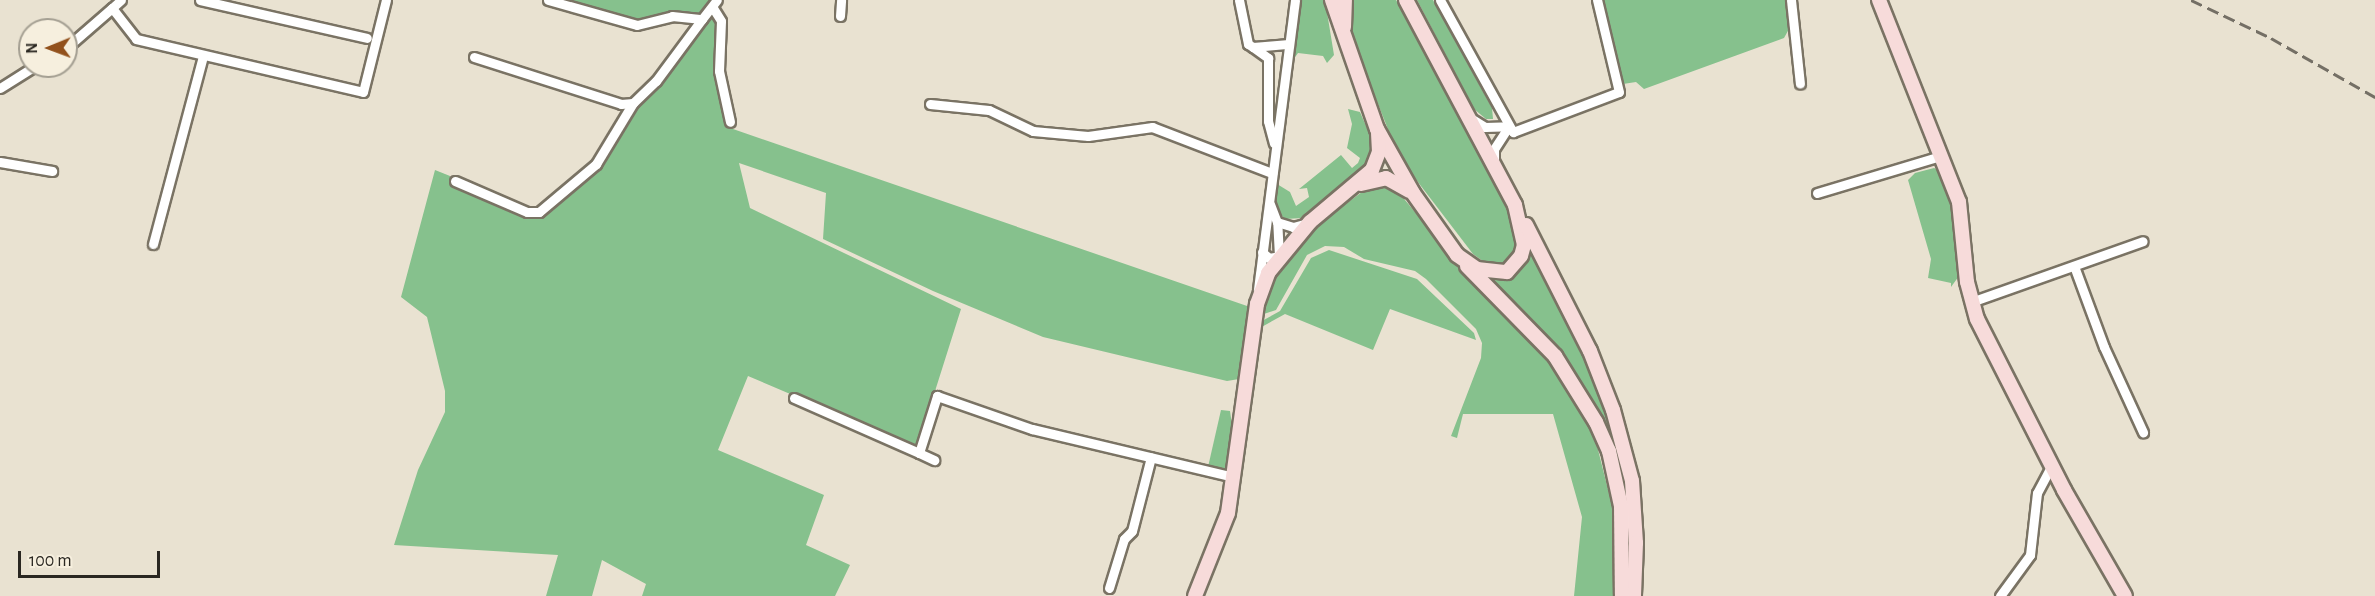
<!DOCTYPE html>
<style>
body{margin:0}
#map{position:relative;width:2375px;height:596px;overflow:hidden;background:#e9e2d1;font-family:"Alegreya Sans",sans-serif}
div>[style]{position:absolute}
.green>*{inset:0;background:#86c18d}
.roads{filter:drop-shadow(2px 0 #7a7364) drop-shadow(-2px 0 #7a7364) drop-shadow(0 2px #7a7364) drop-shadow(0 -2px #7a7364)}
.street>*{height:9px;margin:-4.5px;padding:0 4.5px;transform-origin:4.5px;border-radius:4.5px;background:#fff}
.secondary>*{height:14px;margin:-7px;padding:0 7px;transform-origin:7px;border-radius:7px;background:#f7dbda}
.rail>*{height:3px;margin-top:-1.5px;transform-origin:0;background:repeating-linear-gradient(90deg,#746f65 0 12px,transparent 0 18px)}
span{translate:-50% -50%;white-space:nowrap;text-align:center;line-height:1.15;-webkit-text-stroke:4.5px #f6efde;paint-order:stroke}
.north{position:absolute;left:18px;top:18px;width:60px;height:60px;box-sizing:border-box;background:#f6efde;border:2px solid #a49f92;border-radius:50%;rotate:269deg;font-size:16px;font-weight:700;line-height:24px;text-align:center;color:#2a2721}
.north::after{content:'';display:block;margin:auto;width:21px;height:27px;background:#92511c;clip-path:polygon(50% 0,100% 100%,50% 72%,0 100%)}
.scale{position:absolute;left:18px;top:551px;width:142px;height:27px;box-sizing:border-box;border:3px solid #2a2721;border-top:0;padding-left:8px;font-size:18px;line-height:21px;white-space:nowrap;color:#2a2721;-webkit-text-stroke:4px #f6efde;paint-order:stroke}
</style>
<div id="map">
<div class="green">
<i style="clip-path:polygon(561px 0,713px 0,698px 14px,640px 22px)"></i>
<i style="clip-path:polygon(1300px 0,1325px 0,1334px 55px,1327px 63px,1323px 56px,1298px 53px,1293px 60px)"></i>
<i style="clip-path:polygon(1351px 0,1396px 0,1402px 10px,1517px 226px,1517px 254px,1506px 265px,1491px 267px,1473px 254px,1411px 173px,1391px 137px,1358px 53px,1348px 16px)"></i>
<i style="clip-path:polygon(1417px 0,1433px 0,1492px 108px,1493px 119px,1486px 119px,1474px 109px)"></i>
<i style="clip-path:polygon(1603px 0,1785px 0,1789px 29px,1784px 38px,1644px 89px,1636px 82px,1623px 84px)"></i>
<i style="clip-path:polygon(713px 14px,718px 22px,716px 71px,724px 114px,733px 129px,1250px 307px,1239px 379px,1227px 381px,1043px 337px,933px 291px,823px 239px,826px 193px,739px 163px,750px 208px,961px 309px,917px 448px,748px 376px,718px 450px,824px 495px,806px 545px,850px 565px,835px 596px,642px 596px,646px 584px,602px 560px,592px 596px,546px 596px,558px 555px,394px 545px,418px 470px,445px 412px,445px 391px,427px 317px,401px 297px,435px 170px,450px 176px,450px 183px,524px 217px,540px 216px,597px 168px,640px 102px)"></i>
<i style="clip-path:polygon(1348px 109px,1360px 112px,1373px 142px,1369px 165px,1303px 218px,1285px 219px,1276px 209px,1277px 184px,1290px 192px,1296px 206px,1309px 197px,1307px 188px,1299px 189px,1341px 155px,1352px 168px,1358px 163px,1360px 158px,1347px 148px,1352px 124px)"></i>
<i style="clip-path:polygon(1934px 168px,1939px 170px,1948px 187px,1958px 232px,1959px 276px,1951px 287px,1951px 283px,1928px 278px,1931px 259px,1908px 180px,1915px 173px)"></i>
<i style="clip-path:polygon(1380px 184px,1400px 194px,1479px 289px,1553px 364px,1593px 430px,1614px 513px,1614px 596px,1574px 596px,1582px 517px,1553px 414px,1463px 414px,1457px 438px,1451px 436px,1481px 358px,1482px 343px,1476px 329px,1426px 279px,1415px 271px,1364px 259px,1344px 247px,1325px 246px,1307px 255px,1276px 310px,1261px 315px,1279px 269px,1312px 229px,1366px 189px)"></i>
<i style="clip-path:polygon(1532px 246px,1600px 387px,1622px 465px,1630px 526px,1611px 442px,1593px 404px,1559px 352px,1488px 281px,1519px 269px)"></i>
<i style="clip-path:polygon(1329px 250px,1417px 279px,1474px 333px,1476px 340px,1390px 309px,1373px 350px,1285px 314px,1258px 329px,1262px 321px,1280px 311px,1311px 258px)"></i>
<i style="clip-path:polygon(1221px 410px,1230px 411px,1233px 432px,1228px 467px,1220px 470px,1208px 467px)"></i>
</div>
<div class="roads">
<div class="street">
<i style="left:200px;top:0;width:171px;rotate:12.8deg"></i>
<i style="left:548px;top:0;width:92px;rotate:15.7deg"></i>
<i style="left:637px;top:25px;width:36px;rotate:-14deg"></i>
<i style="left:672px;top:16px;width:30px;rotate:6deg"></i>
<i style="left:702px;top:19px;width:24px;rotate:-52deg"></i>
<i style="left:1239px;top:0;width:45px;rotate:78.4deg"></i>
<i style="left:1248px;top:44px;width:6px;rotate:31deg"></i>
<i style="left:1253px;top:47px;width:36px;rotate:-5deg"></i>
<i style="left:1440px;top:0;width:151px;rotate:61.1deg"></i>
<i style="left:1513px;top:132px;width:113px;rotate:-20.7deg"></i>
<i style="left:1619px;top:92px;width:95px;rotate:-103.4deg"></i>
<i style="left:1791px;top:0;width:84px;rotate:83.9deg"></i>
<i style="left:112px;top:8px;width:12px;rotate:-42deg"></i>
<i style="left:713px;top:8px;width:15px;rotate:58deg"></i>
<i style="left:721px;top:21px;width:50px;rotate:92.3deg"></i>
<i style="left:719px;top:71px;width:52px;rotate:77.8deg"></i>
<i style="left:840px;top:16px;width:16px;rotate:-86deg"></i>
<i style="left:1253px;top:47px;width:19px;rotate:36deg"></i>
<i style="left:1268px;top:58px;width:63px;rotate:90deg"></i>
<i style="left:1268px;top:121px;width:23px;rotate:75deg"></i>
<i style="left:66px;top:48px;width:61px;rotate:-41deg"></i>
<i style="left:112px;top:8px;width:39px;rotate:52deg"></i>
<i style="left:136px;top:39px;width:233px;rotate:13.1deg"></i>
<i style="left:363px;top:92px;width:95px;rotate:-76deg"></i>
<i style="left:474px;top:57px;width:154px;rotate:17.7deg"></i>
<i style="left:621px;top:104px;width:12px;rotate:-5deg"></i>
<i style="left:633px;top:103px;width:32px;rotate:-44deg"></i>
<i style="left:656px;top:81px;width:77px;rotate:-53.4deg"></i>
<i style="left:0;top:88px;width:41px;rotate:-32.2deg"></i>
<i style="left:930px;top:104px;width:59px;rotate:5.8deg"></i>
<i style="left:989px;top:110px;width:49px;rotate:25.5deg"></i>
<i style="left:1033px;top:131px;width:55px;rotate:5.2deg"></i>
<i style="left:1088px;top:136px;width:65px;rotate:-8deg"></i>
<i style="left:1152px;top:127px;width:129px;rotate:21deg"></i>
<i style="left:1469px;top:117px;width:19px;rotate:32deg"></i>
<i style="left:1485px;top:127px;width:24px;rotate:-2deg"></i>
<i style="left:0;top:162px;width:53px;rotate:9.8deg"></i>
<i style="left:1494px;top:163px;width:14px;rotate:-90deg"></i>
<i style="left:1494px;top:149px;width:27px;rotate:-57deg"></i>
<i style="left:455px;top:181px;width:78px;rotate:23.3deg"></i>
<i style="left:527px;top:212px;width:12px"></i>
<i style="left:539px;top:212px;width:75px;rotate:-40.1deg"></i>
<i style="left:596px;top:164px;width:71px;rotate:-58.8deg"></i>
<i style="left:1817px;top:193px;width:128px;rotate:-16.7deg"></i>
<i style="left:1270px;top:204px;width:19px;rotate:69deg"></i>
<i style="left:1277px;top:222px;width:17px;rotate:17deg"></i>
<i style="left:1293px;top:227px;width:16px;rotate:-15deg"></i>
<i style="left:153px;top:244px;width:195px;rotate:-75.1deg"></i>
<i style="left:1262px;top:252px;width:9px;rotate:41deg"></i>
<i style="left:1269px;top:258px;width:10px;rotate:-11deg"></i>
<i style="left:1279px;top:256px;width:34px;rotate:-93deg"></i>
<i style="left:2074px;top:266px;width:86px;rotate:69.7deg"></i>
<i style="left:2104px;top:347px;width:94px;rotate:65.4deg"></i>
<i style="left:1258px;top:289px;width:291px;rotate:-82.7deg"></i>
<i style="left:1971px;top:302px;width:182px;rotate:-19.5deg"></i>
<i style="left:794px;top:398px;width:137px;rotate:23.7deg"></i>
<i style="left:919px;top:453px;width:60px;rotate:-72.5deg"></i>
<i style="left:937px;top:396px;width:101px;rotate:19.2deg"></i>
<i style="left:1032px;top:429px;width:208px;rotate:13.4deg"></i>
<i style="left:919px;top:453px;width:17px;rotate:25deg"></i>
<i style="left:1109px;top:588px;width:51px;rotate:-73deg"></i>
<i style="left:1124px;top:539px;width:11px;rotate:-45deg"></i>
<i style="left:1132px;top:531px;width:76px;rotate:-75.6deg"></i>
<i style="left:2000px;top:596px;width:51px;rotate:-53.8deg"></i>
<i style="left:2030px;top:555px;width:62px;rotate:-83.6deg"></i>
<i style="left:2037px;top:493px;width:30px;rotate:-62deg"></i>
</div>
<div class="secondary">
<i style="left:1332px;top:0;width:137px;rotate:70.8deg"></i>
<i style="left:1377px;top:129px;width:73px;rotate:60.6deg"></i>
<i style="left:1413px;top:193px;width:76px;rotate:54.6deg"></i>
<i style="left:1457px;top:255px;width:24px;rotate:35deg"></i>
<i style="left:1477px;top:269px;width:30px;rotate:6deg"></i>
<i style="left:1507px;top:272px;width:21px;rotate:-49deg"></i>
<i style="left:1521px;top:256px;width:11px;rotate:-75deg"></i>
<i style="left:1524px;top:245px;width:41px;rotate:-102.7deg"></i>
<i style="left:1515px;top:205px;width:232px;rotate:-118deg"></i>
<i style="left:1879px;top:0;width:217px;rotate:68.4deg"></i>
<i style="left:1959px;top:202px;width:80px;rotate:84.3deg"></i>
<i style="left:1967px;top:282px;width:38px;rotate:75deg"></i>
<i style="left:1977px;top:319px;width:192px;rotate:63deg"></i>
<i style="left:2064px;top:490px;width:122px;rotate:60.1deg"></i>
<i style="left:1344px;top:27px;width:27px;rotate:-88deg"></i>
<i style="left:1361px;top:184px;width:26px;rotate:-13deg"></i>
<i style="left:1386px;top:178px;width:26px;rotate:29deg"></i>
<i style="left:1526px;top:225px;width:141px;rotate:63.1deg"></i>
<i style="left:1590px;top:351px;width:63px;rotate:68.7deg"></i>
<i style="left:1613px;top:410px;width:73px;rotate:75deg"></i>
<i style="left:1632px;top:481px;width:62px;rotate:86.3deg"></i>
<i style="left:1636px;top:543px;width:53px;rotate:92.2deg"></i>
<i style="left:1467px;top:266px;width:126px;rotate:45.6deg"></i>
<i style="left:1555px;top:356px;width:78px;rotate:58.2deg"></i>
<i style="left:1596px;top:422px;width:32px;rotate:66deg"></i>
<i style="left:1609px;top:451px;width:56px;rotate:77.7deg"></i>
<i style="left:1621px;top:506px;width:90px;rotate:89.4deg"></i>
<i style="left:1195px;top:596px;width:89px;rotate:-68.3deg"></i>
<i style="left:1228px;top:513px;width:211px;rotate:-82.1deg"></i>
<i style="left:1257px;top:304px;width:33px;rotate:-70deg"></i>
<i style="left:1268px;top:273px;width:66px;rotate:-50.5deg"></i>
<i style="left:1310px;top:222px;width:81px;rotate:-40deg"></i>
<i style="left:1372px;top:170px;width:19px;rotate:-69deg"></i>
<i style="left:1379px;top:152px;width:18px;rotate:-93deg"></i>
</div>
</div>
<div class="rail">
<i style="left:2191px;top:0;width:89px;rotate:25.4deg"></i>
<i style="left:2271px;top:38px;width:120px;rotate:29.6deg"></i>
</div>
<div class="north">N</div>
<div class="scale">100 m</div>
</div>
